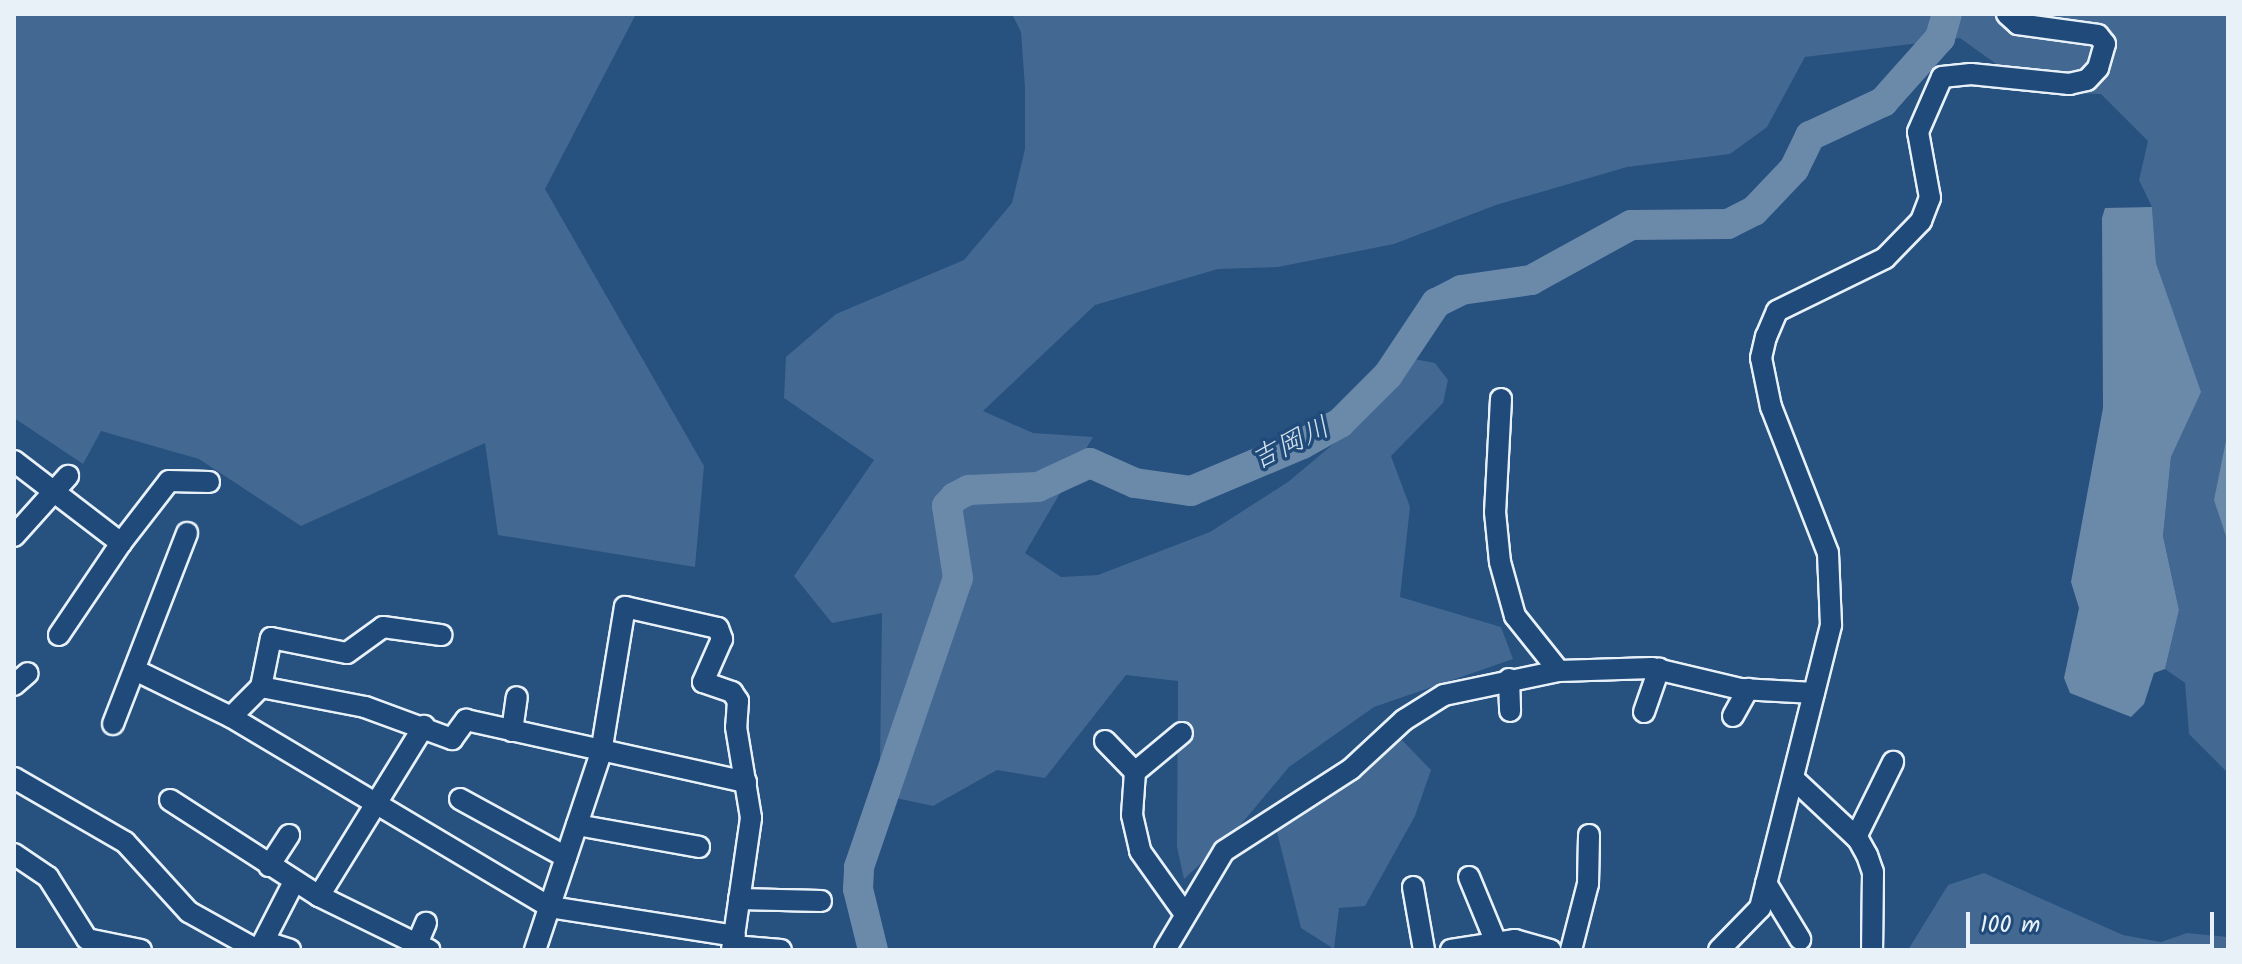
<!DOCTYPE html>
<meta charset="utf-8">
<style>
body{margin:0}
#map{position:relative;width:2242px;height:964px;overflow:hidden;background:#27517f;font-family:Kalam,"Klee One",sans-serif}
div>[style]{position:absolute}
.green>*{inset:0;background:#436891}
.water>*{inset:0;background:#6b8aaa}
.river>*{height:30px;margin:-15px;padding:0 15px;transform-origin:15px;border-radius:15px;background:#6b8aaa}
.roads{filter:drop-shadow(2px 0 #e8f1f8) drop-shadow(-2px 0 #e8f1f8) drop-shadow(0 2px #e8f1f8) drop-shadow(0 -2px #e8f1f8)}
.minor>*{height:20px;margin:-10px;padding:0 10px;transform-origin:10px;border-radius:10px;background:#1f4a7a}
span{translate:-50% -50%;white-space:nowrap;text-align:center;line-height:1.15;-webkit-text-stroke:7px #1f4a7a;paint-order:stroke}
.water-label{font-size:28px;color:#d5e2ec;font-style:italic}
.frame{position:absolute;inset:0;border:16px solid #e8f1f8;pointer-events:none}
.scale{position:absolute;left:1966px;top:912px;width:248px;height:36px;box-sizing:border-box;border:4px solid #e8f1f8;border-top:0;padding-left:10px;font-size:24px;line-height:28px;white-space:nowrap;color:#e8f1f8;-webkit-text-stroke:6px #1f4a7a;paint-order:stroke}
</style>
<div id="map">
<div class="green">
<i style="clip-path:polygon(14px 14px,636px 14px,545px 189px,704px 466px,695px 567px,498px 535px,485px 443px,301px 526px,199px 459px,101px 431px,83px 464px,14px 418px)"></i>
<i style="clip-path:polygon(1012px 14px,2228px 14px,2228px 773px,2189px 734px,2185px 683px,2165px 669px,2179px 610px,2163px 536px,2171px 457px,2200px 392px,2156px 263px,2152px 207px,2139px 180px,2148px 141px,2101px 94px,2035px 92px,1960px 38px,1805px 57px,1767px 127px,1730px 154px,1627px 167px,1496px 205px,1394px 244px,1278px 267px,1218px 269px,1095px 305px,983px 411px,1033px 433px,1093px 437px,1025px 553px,1061px 577px,1098px 575px,1210px 532px,1288px 482px,1350px 430px,1379px 386px,1414px 359px,1435px 363px,1448px 380px,1443px 403px,1391px 456px,1410px 507px,1400px 597px,1501px 627px,1513px 659px,1374px 707px,1289px 767px,1233px 834px,1184px 879px,1177px 847px,1178px 681px,1126px 675px,1045px 778px,997px 770px,933px 806px,896px 798px,880px 760px,882px 613px,832px 623px,794px 576px,874px 460px,784px 398px,786px 357px,836px 314px,964px 260px,1012px 203px,1025px 149px,1025px 88px,1021px 32px)"></i>
<i style="clip-path:polygon(1399px 737px,1431px 770px,1415px 816px,1365px 906px,1339px 908px,1334px 949px,1301px 928px,1275px 824px)"></i>
<i style="clip-path:polygon(1984px 873px,2123px 935px,2161px 942px,2187px 933px,2228px 937px,2228px 950px,1908px 950px,1948px 885px)"></i>
</div>
<div class="water">
<i style="clip-path:polygon(2152px 207px,2156px 263px,2201px 392px,2171px 457px,2163px 536px,2179px 610px,2165px 669px,2154px 673px,2144px 704px,2131px 717px,2070px 693px,2064px 678px,2079px 608px,2071px 582px,2103px 408px,2102px 218px,2105px 208px)"></i>
<i style="clip-path:polygon(2228px 431px,2228px 542px,2214px 500px)"></i>
</div>
<div class="river">
<i style="left:873px;top:950px;width:63px;rotate:-103.8deg"></i>
<i style="left:858px;top:889px;width:22px;rotate:-87deg"></i>
<i style="left:859px;top:867px;width:305px;rotate:-71.1deg"></i>
<i style="left:958px;top:578px;width:73px;rotate:-98.7deg"></i>
<i style="left:947px;top:506px;width:12px;rotate:-48deg"></i>
<i style="left:955px;top:497px;width:16px;rotate:-27deg"></i>
<i style="left:969px;top:490px;width:69px;rotate:-2.5deg"></i>
<i style="left:1038px;top:487px;width:57px;rotate:-24.8deg"></i>
<i style="left:1090px;top:463px;width:49px;rotate:24deg"></i>
<i style="left:1135px;top:483px;width:57px;rotate:8.1deg"></i>
<i style="left:1191px;top:491px;width:121px;rotate:-22.9deg"></i>
<i style="left:1302px;top:444px;width:43px;rotate:-28.9deg"></i>
<i style="left:1340px;top:423px;width:68px;rotate:-45deg"></i>
<i style="left:1388px;top:375px;width:87px;rotate:-56.3deg"></i>
<i style="left:1436px;top:303px;width:28px;rotate:-27deg"></i>
<i style="left:1461px;top:290px;width:71px;rotate:-8.1deg"></i>
<i style="left:1531px;top:280px;width:114px;rotate:-28.8deg"></i>
<i style="left:1631px;top:225px;width:97px;rotate:-0.6deg"></i>
<i style="left:1728px;top:224px;width:29px;rotate:-27deg"></i>
<i style="left:1754px;top:211px;width:58px;rotate:-46.4deg"></i>
<i style="left:1794px;top:169px;width:37px;rotate:-64deg"></i>
<i style="left:1810px;top:136px;width:81px;rotate:-25deg"></i>
<i style="left:1883px;top:102px;width:86px;rotate:-48.3deg"></i>
<i style="left:1940px;top:38px;width:25px;rotate:-74deg"></i>
</div>
<div class="roads">
<div class="minor">
<i style="left:1501px;top:399px;width:113px;rotate:93deg"></i>
<i style="left:1495px;top:512px;width:50px;rotate:84.3deg"></i>
<i style="left:1500px;top:562px;width:56px;rotate:74.5deg"></i>
<i style="left:1515px;top:616px;width:70px;rotate:51.3deg"></i>
<i style="left:14px;top:461px;width:135px;rotate:37.5deg"></i>
<i style="left:121px;top:543px;width:111px;rotate:124deg"></i>
<i style="left:14px;top:536px;width:81px;rotate:-48deg"></i>
<i style="left:121px;top:543px;width:78px;rotate:-52.3deg"></i>
<i style="left:169px;top:481px;width:40px;rotate:1.4deg"></i>
<i style="left:135px;top:670px;width:107px;rotate:26.1deg"></i>
<i style="left:231px;top:717px;width:371px;rotate:30.8deg"></i>
<i style="left:550px;top:907px;width:187px;rotate:8.9deg"></i>
<i style="left:1509px;top:679px;width:32px;rotate:88deg"></i>
<i style="left:14px;top:685px;width:18px;rotate:-41deg"></i>
<i style="left:261px;top:687px;width:50px;rotate:-78.5deg"></i>
<i style="left:271px;top:638px;width:77px;rotate:11.2deg"></i>
<i style="left:347px;top:653px;width:44px;rotate:-35.8deg"></i>
<i style="left:383px;top:627px;width:59px;rotate:7.9deg"></i>
<i style="left:1644px;top:712px;width:46px;rotate:-70.8deg"></i>
<i style="left:1733px;top:716px;width:31px;rotate:-61deg"></i>
<i style="left:231px;top:717px;width:42px;rotate:-45deg"></i>
<i style="left:261px;top:687px;width:106px;rotate:10.9deg"></i>
<i style="left:365px;top:707px;width:93px;rotate:20.2deg"></i>
<i style="left:452px;top:739px;width:24px;rotate:-54deg"></i>
<i style="left:466px;top:720px;width:287px;rotate:12.5deg"></i>
<i style="left:113px;top:724px;width:205px;rotate:-68.8deg"></i>
<i style="left:512px;top:731px;width:34px;rotate:-82deg"></i>
<i style="left:1105px;top:741px;width:43px;rotate:45.9deg"></i>
<i style="left:1135px;top:772px;width:43px;rotate:94deg"></i>
<i style="left:1132px;top:815px;width:37px;rotate:77deg"></i>
<i style="left:1140px;top:851px;width:77px;rotate:54.5deg"></i>
<i style="left:1135px;top:772px;width:61px;rotate:-39.7deg"></i>
<i style="left:14px;top:778px;width:128px;rotate:30deg"></i>
<i style="left:125px;top:842px;width:95px;rotate:47.6deg"></i>
<i style="left:189px;top:912px;width:78px;rotate:29.2deg"></i>
<i style="left:1796px;top:781px;width:85px;rotate:43.1deg"></i>
<i style="left:1858px;top:839px;width:18px;rotate:61deg"></i>
<i style="left:1867px;top:855px;width:18px;rotate:71deg"></i>
<i style="left:1873px;top:872px;width:78px;rotate:90.7deg"></i>
<i style="left:460px;top:799px;width:121px;rotate:28.7deg"></i>
<i style="left:170px;top:800px;width:177px;rotate:32.8deg"></i>
<i style="left:319px;top:896px;width:200px;rotate:-58.3deg"></i>
<i style="left:577px;top:825px;width:124px;rotate:10.2deg"></i>
<i style="left:1856px;top:837px;width:84px;rotate:-63.7deg"></i>
<i style="left:14px;top:854px;width:41px;rotate:34.1deg"></i>
<i style="left:48px;top:877px;width:73px;rotate:57.8deg"></i>
<i style="left:87px;top:939px;width:55px;rotate:11.5deg"></i>
<i style="left:269px;top:866px;width:37px;rotate:-57deg"></i>
<i style="left:1469px;top:877px;width:68px;rotate:67.6deg"></i>
<i style="left:1766px;top:883px;width:66px;rotate:58.7deg"></i>
<i style="left:1413px;top:887px;width:64px;rotate:80.1deg"></i>
<i style="left:319px;top:896px;width:123px;rotate:26.1deg"></i>
<i style="left:739px;top:899px;width:82px;rotate:1.4deg"></i>
<i style="left:272px;top:944px;width:19px;rotate:18deg"></i>
<i style="left:417px;top:944px;width:23px;rotate:-67deg"></i>
<i style="left:733px;top:946px;width:48px;rotate:4.8deg"></i>
<i style="left:259px;top:950px;width:76px;rotate:-62.8deg"></i>
<i style="left:535px;top:950px;width:208px;rotate:-71.5deg"></i>
<i style="left:601px;top:753px;width:148px;rotate:-80.7deg"></i>
<i style="left:625px;top:607px;width:95px;rotate:12.7deg"></i>
<i style="left:718px;top:628px;width:12px;rotate:70deg"></i>
<i style="left:722px;top:639px;width:47px;rotate:113.8deg"></i>
<i style="left:703px;top:682px;width:31px;rotate:19deg"></i>
<i style="left:732px;top:692px;width:11px;rotate:56deg"></i>
<i style="left:738px;top:701px;width:26px;rotate:94deg"></i>
<i style="left:736px;top:727px;width:92px;rotate:80.6deg"></i>
<i style="left:751px;top:818px;width:133px;rotate:98.2deg"></i>
<i style="left:1165px;top:950px;width:115px;rotate:-59.2deg"></i>
<i style="left:1224px;top:851px;width:151px;rotate:-32.8deg"></i>
<i style="left:1351px;top:769px;width:72px;rotate:-42.8deg"></i>
<i style="left:1404px;top:720px;width:47px;rotate:-32deg"></i>
<i style="left:1444px;top:695px;width:117px;rotate:-11.8deg"></i>
<i style="left:1559px;top:671px;width:93px;rotate:-1.8deg"></i>
<i style="left:1652px;top:668px;width:91px;rotate:13.3deg"></i>
<i style="left:1741px;top:689px;width:73px;rotate:3.1deg"></i>
<i style="left:1451px;top:950px;width:65px;rotate:-8.9deg"></i>
<i style="left:1515px;top:940px;width:37px;rotate:16deg"></i>
<i style="left:1571px;top:950px;width:68px;rotate:-75.6deg"></i>
<i style="left:1588px;top:884px;width:49px;rotate:-88.8deg"></i>
<i style="left:1719px;top:950px;width:59px;rotate:-45.7deg"></i>
<i style="left:1760px;top:908px;width:292px;rotate:-75.9deg"></i>
<i style="left:1831px;top:625px;width:72px;rotate:-92.4deg"></i>
<i style="left:1828px;top:553px;width:157px;rotate:-111.3deg"></i>
<i style="left:1771px;top:407px;width:50px;rotate:-101.5deg"></i>
<i style="left:1761px;top:358px;width:22px;rotate:-77deg"></i>
<i style="left:1766px;top:337px;width:28px;rotate:-67deg"></i>
<i style="left:1777px;top:311px;width:120px;rotate:-26.1deg"></i>
<i style="left:1885px;top:258px;width:52px;rotate:-45.8deg"></i>
<i style="left:1921px;top:221px;width:25px;rotate:-69deg"></i>
<i style="left:1930px;top:198px;width:67px;rotate:-100.3deg"></i>
<i style="left:1918px;top:132px;width:60px;rotate:-66.4deg"></i>
<i style="left:1942px;top:77px;width:29px;rotate:-6deg"></i>
<i style="left:1971px;top:74px;width:99px;rotate:5.8deg"></i>
<i style="left:2069px;top:84px;width:18px;rotate:-13deg"></i>
<i style="left:2087px;top:80px;width:16px;rotate:-47deg"></i>
<i style="left:2098px;top:68px;width:25px;rotate:-74deg"></i>
<i style="left:2105px;top:44px;width:11px;rotate:-128deg"></i>
<i style="left:2098px;top:35px;width:81px;rotate:-172.2deg"></i>
<i style="left:2018px;top:24px;width:15px;rotate:-138deg"></i>
</div>
</div>
<div class="water-label">
<span style="left:1291px;top:445px;rotate:-26deg">吉岡川</span>
</div>
<div class="frame"></div>
<div class="scale">100 m</div>
</div>
